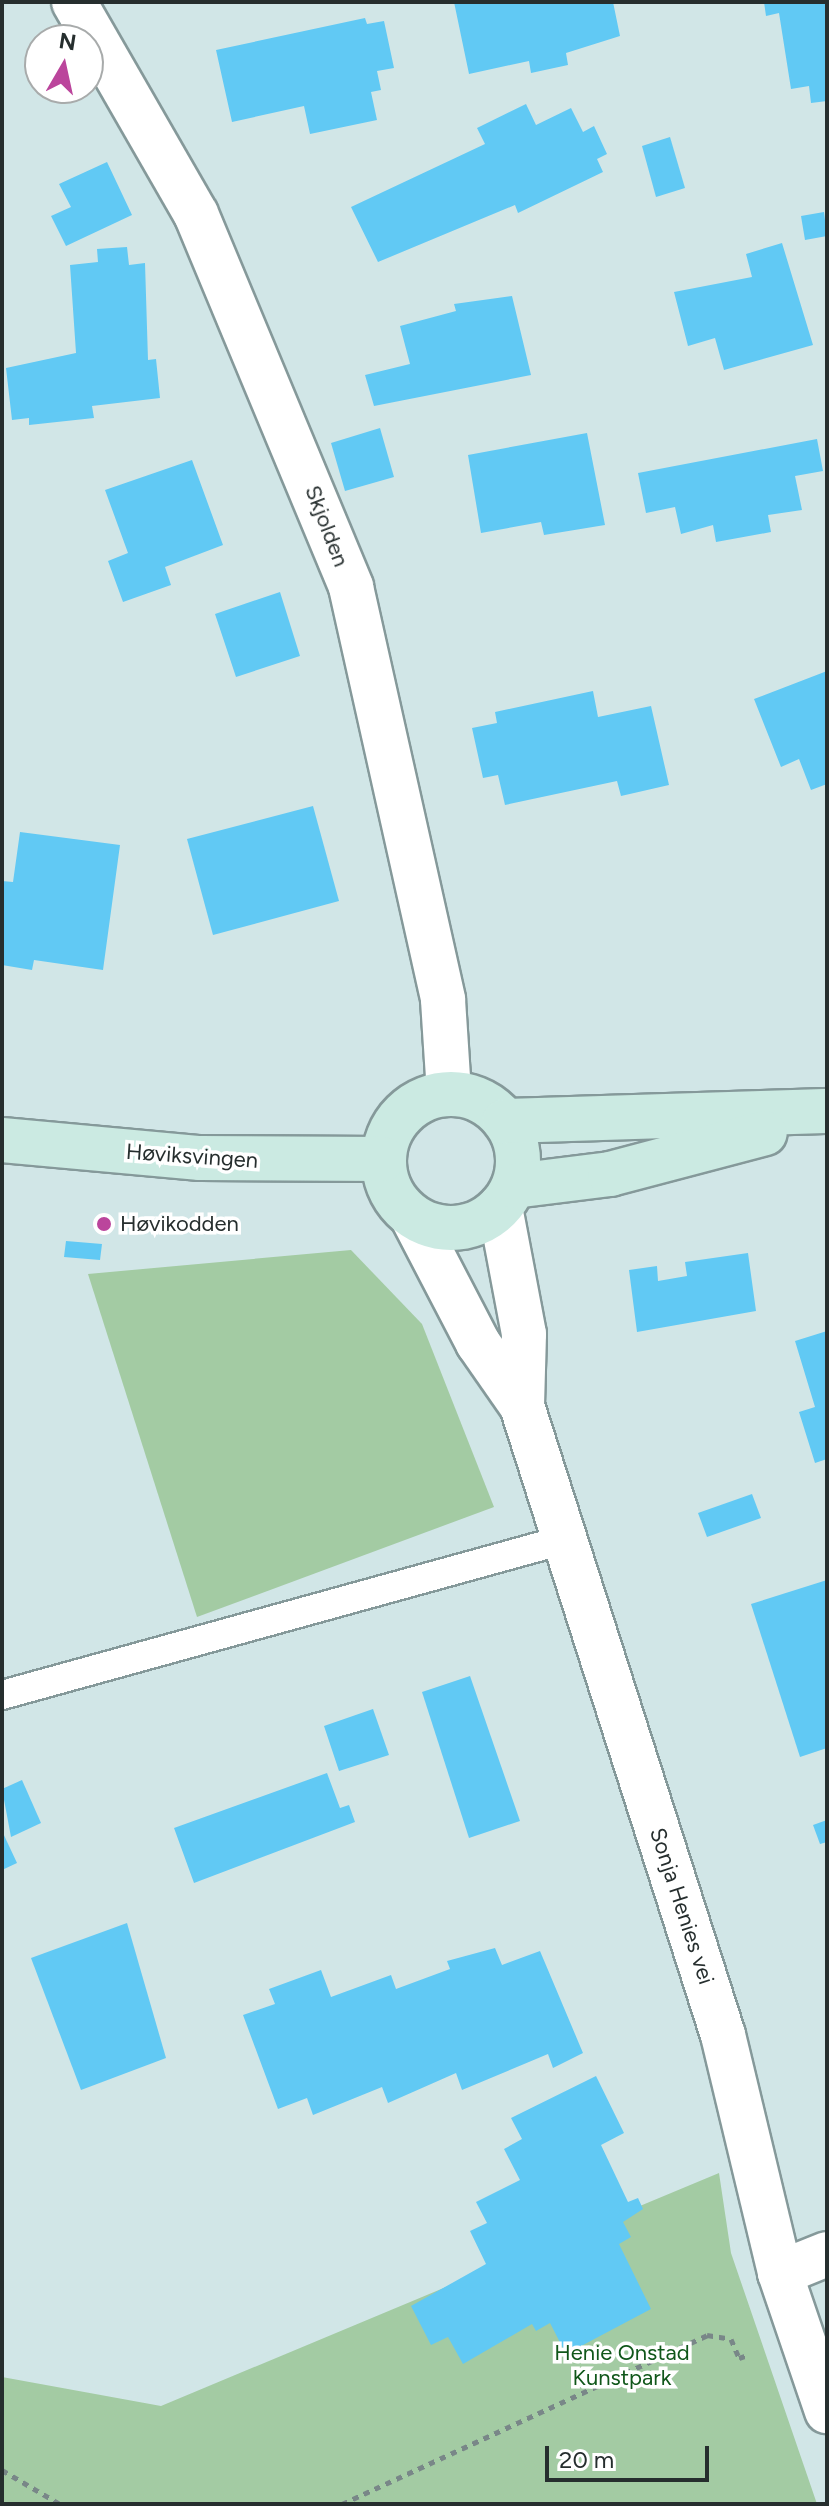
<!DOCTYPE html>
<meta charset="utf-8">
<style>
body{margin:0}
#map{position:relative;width:829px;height:2506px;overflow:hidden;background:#d1e6e7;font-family:Figtree,sans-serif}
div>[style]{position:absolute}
.green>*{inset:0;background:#a3cba3}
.building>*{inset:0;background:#61c9f4}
.path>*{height:5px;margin-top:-2.5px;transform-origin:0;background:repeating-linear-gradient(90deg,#798788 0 6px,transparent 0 12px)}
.roads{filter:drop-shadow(2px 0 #85999a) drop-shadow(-2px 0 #85999a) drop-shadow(0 2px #85999a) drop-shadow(0 -2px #85999a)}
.service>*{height:28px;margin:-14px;padding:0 14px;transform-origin:14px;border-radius:14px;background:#fff}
.minor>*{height:44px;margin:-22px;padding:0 22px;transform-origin:22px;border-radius:22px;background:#fff}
.secondary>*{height:44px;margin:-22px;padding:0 22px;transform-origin:22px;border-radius:22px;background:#cbeae2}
.secondary>.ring{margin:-22px;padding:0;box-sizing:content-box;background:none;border:44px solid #cbeae2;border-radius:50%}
.dots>*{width:22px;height:22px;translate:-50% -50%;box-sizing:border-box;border:4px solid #fff;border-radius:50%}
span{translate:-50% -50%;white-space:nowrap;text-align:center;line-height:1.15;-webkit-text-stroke:7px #fff;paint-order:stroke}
.street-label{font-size:22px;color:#262e2e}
.poi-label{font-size:22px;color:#262e2e}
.left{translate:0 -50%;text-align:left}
.park-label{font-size:22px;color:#10571a}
.frame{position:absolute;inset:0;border:4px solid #262e2e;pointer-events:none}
.north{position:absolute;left:24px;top:24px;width:80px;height:80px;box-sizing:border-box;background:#fff;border:2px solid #a8abab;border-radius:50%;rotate:9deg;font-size:22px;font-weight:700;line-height:32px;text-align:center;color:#262e2e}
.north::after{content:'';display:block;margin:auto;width:28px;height:36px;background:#bb459c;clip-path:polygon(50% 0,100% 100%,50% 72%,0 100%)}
.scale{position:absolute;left:545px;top:2446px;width:164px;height:36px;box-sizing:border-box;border:4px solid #262e2e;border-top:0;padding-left:10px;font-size:24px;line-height:28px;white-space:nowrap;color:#262e2e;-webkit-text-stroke:6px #fff;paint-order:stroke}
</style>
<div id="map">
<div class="green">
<i style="clip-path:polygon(351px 1250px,422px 1324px,494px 1507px,197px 1617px,88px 1274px)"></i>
<i style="clip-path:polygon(719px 2173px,731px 2253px,817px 2504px,2px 2504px,2px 2377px,161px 2406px)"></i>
</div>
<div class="building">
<i style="clip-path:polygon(454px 2px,613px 2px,620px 36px,566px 53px,568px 65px,531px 73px,529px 61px,469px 74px)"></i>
<i style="clip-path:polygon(764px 2px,827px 2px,827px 101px,811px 103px,809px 86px,791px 89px,779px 13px,766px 16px)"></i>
<i style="clip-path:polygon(365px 18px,367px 24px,384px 21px,394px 68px,377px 71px,381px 90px,371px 92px,377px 120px,310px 134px,304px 106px,232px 122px,216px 50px)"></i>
<i style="clip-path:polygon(526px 104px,536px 125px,571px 108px,583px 132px,594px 126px,607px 154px,597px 159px,603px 172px,518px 213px,515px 205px,378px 262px,351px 207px,485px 144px,477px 128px)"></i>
<i style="clip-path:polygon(670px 137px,685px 188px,656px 197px,642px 146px)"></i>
<i style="clip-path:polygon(107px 162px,132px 215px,66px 246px,51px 216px,71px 207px,59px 184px)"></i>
<i style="clip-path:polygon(824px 212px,827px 236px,805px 240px,801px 216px)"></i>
<i style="clip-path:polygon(782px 243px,813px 345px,724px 370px,715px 338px,688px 346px,674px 292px,752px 277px,746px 254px)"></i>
<i style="clip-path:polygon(127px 247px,129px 265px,145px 263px,148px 360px,156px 359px,160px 398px,92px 406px,94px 418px,29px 425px,29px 418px,12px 420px,6px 368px,76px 353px,70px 265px,98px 262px,97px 249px)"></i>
<i style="clip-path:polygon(512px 296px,531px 375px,374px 406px,365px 375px,410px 364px,400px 326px,456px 311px,454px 304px)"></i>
<i style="clip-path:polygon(380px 428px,394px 477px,345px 491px,331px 443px)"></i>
<i style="clip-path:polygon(587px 433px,605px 525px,544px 535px,541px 522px,481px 533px,468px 455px)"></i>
<i style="clip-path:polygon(817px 439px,823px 471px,795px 476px,802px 510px,768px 515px,771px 532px,716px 542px,713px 525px,681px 534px,675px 507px,646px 513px,638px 473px)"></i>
<i style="clip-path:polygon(192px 460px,223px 545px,165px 567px,171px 585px,123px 602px,108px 561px,128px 553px,105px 490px)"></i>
<i style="clip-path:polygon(280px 592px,300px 656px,236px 677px,215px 614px)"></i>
<i style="clip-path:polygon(827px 671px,827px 784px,811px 790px,799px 759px,781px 767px,754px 699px)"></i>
<i style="clip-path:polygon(593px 691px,598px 717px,651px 706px,669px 785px,621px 796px,617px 781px,505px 805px,498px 775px,483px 778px,472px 728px,497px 723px,495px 712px)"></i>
<i style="clip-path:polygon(313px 806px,339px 901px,213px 935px,187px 839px)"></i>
<i style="clip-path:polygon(20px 832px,120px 845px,103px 970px,34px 960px,32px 970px,2px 965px,2px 881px,13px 882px)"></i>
<i style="clip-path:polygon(66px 1241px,102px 1244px,100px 1260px,64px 1257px)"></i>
<i style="clip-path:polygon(748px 1253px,756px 1311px,637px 1332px,629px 1270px,657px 1266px,658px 1281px,687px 1276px,685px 1262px)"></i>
<i style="clip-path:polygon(827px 1331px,827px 1459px,815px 1463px,799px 1412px,815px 1407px,795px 1341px)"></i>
<i style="clip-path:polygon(752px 1494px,761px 1518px,707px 1537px,698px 1513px)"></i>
<i style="clip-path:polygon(827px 1580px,827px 1748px,800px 1757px,751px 1604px)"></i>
<i style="clip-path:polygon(470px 1676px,520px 1821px,469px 1838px,422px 1692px)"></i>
<i style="clip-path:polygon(373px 1709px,389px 1755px,339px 1771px,324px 1726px)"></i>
<i style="clip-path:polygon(327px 1773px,340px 1808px,349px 1805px,355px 1822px,194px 1883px,174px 1828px)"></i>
<i style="clip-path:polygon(22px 1780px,41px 1823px,11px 1837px,2px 1789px)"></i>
<i style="clip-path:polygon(827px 1820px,827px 1842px,820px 1844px,813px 1825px)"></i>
<i style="clip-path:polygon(2px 1831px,17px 1863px,2px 1870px)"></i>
<i style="clip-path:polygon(127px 1923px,166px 2058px,81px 2090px,31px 1958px)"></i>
<i style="clip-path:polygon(495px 1948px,502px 1965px,540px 1951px,583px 2053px,553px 2068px,548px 2054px,462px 2090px,456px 2073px,388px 2103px,382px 2087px,313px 2115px,307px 2098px,278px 2109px,243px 2015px,275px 2004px,269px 1989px,321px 1970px,331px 1997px,391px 1975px,396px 1989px,450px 1969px,447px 1961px)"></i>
<i style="clip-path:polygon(596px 2076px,624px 2133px,601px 2145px,628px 2202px,638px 2198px,643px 2209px,623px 2222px,631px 2237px,619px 2244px,651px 2309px,566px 2354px,550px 2323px,536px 2331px,532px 2324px,463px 2364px,448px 2337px,431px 2345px,411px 2306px,486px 2264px,470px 2231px,487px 2223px,476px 2202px,520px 2180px,504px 2149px,522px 2139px,511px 2118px)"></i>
</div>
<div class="path">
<i style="left:2px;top:2470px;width:67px;rotate:30.4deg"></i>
<i style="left:342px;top:2504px;width:402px;rotate:-24.8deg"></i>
<i style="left:707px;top:2335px;width:24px;rotate:9deg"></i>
<i style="left:731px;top:2339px;width:21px;rotate:67deg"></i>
<i style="left:739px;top:2358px;width:9px;rotate:-18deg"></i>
</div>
<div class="roads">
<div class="service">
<i style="left:2px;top:1695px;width:586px;rotate:-15.44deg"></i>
</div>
<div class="minor">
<i style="left:74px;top:2px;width:245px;rotate:60.1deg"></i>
<i style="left:196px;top:214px;width:404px;rotate:67.4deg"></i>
<i style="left:351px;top:587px;width:423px;rotate:77.4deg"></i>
<i style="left:443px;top:1000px;width:93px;rotate:86.3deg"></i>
<i style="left:500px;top:1207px;width:129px;rotate:79.3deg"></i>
<i style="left:524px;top:1334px;width:72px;rotate:91.6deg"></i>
<i style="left:413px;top:1218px;width:141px;rotate:62.5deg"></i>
<i style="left:478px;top:1343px;width:77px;rotate:55.1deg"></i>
<i style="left:522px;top:1406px;width:660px;rotate:72.28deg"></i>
<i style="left:723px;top:2035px;width:245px;rotate:76.5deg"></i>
<i style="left:780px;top:2273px;width:146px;rotate:71.2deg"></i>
<i style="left:780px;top:2273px;width:51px;rotate:-22deg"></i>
</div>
<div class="secondary">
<i class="ring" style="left:384px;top:1094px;width:90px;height:90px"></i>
<i style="left:505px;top:1121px;width:322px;rotate:-1.8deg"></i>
<i style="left:2px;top:1140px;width:199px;rotate:5.2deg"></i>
<i style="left:200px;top:1158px;width:183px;rotate:0.3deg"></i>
<i style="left:514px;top:1186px;width:97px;rotate:-7.1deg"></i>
<i style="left:610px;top:1174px;width:160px;rotate:-14.8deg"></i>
</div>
</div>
<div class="dots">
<i style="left:104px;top:1224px;background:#bb459c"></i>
</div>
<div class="street-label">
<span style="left:327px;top:526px;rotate:69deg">Skjolden</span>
<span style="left:192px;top:1156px;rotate:4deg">Høviksvingen</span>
<span style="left:682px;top:1906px;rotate:72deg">Sonja Henies vei</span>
</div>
<div class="poi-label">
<span class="left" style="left:120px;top:1224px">Høvikodden</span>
</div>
<div class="park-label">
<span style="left:622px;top:2365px">Henie Onstad<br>Kunstpark</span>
</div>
<div class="frame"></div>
<div class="north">N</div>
<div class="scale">20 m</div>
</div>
